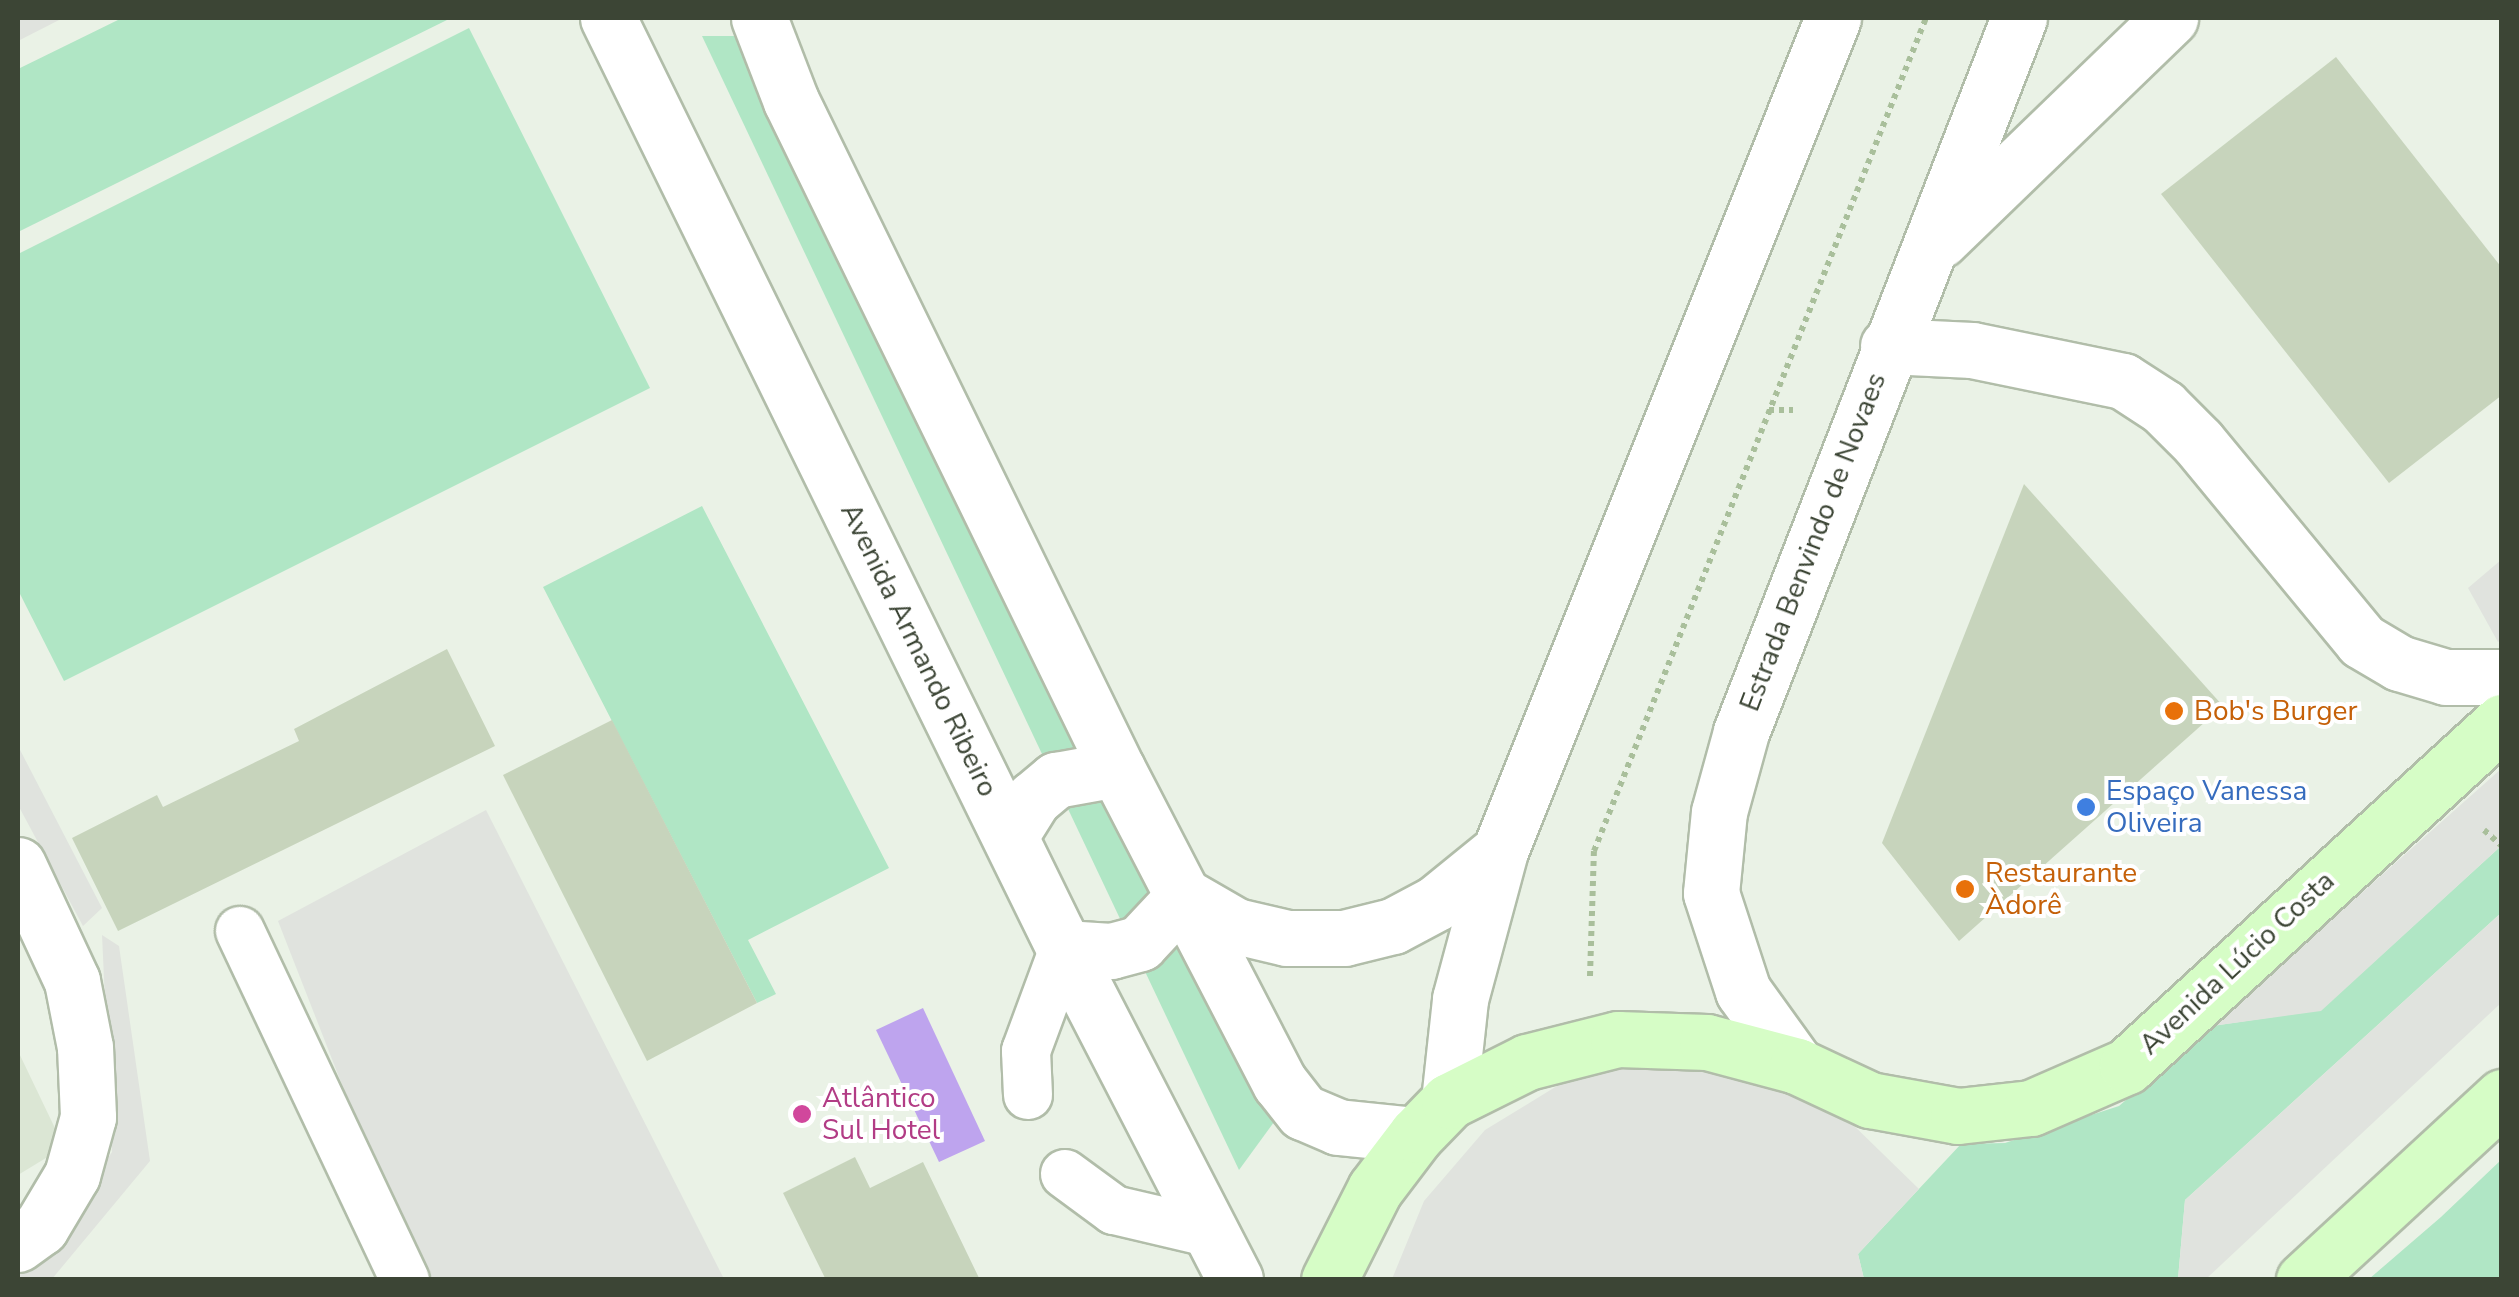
<!DOCTYPE html>
<meta charset="utf-8">
<style>
body{margin:0}
#map{position:relative;width:2519px;height:1297px;overflow:hidden;background:#eaf2e6;font-family:"Nunito Sans",sans-serif}
div>[style]{position:absolute}
.residential>*{inset:0;background:#dbe6d4}
.green>*{inset:0;background:#b0e6c5}
.parking>*{inset:0;background:#e0e3de}
.water>*{inset:0;background:#bea4ee}
.building>*{inset:0;background:#c7d4bc}
.path>*{height:6px;margin-top:-3px;transform-origin:0;background:repeating-linear-gradient(90deg,#a9bf9b 0 5px,transparent 0 10px)}
.roads{filter:drop-shadow(2px 0 #b1bda9) drop-shadow(-2px 0 #b1bda9) drop-shadow(0 2px #b1bda9) drop-shadow(0 -2px #b1bda9)}
.service>*{height:48px;margin:-24px;padding:0 24px;transform-origin:24px;border-radius:24px;background:#fff}
.minor>*{height:55px;margin:-27.5px;padding:0 27.5px;transform-origin:27.5px;border-radius:27.5px;background:#fff}
.secondary>*{height:55px;margin:-27.5px;padding:0 27.5px;transform-origin:27.5px;border-radius:27.5px;background:#d6fdc6}
.dots>*{width:28px;height:28px;translate:-50% -50%;box-sizing:border-box;border:5px solid #fff;border-radius:50%}
span{translate:-50% -50%;white-space:nowrap;text-align:center;line-height:1.15;-webkit-text-stroke:8px #fff;paint-order:stroke}
.street-label{font-size:28px;color:#3c4535}
.food-label{font-size:28px;color:#c56008}
.left{translate:0 -50%;text-align:left}
.shop-label{font-size:28px;color:#366cbe}
.hotel-label{font-size:28px;color:#b23c85}
.frame{position:absolute;inset:0;border:20px solid #3c4535;pointer-events:none}
</style>
<div id="map">
<div class="residential">
<i style="clip-path:polygon(18px 1051px,64px 1147px,18px 1175px)"></i>
</div>
<div class="green">
<i style="clip-path:polygon(122px 18px,451px 18px,18px 232px,18px 69px)"></i>
<i style="clip-path:polygon(469px 28px,650px 388px,64px 681px,18px 590px,18px 254px)"></i>
<i style="clip-path:polygon(702px 36px,747px 36px,1274px 1122px,1239px 1170px)"></i>
<i style="clip-path:polygon(702px 506px,889px 868px,748px 940px,776px 994px,757px 1003px,543px 587px)"></i>
<i style="clip-path:polygon(2501px 846px,2501px 913px,2185px 1200px,2178px 1279px,1864px 1279px,1858px 1254px,1961px 1144px,2005px 1143px,2119px 1106px,2212px 1026px,2321px 1010px)"></i>
<i style="clip-path:polygon(2501px 1160px,2501px 1279px,2369px 1279px,2441px 1217px)"></i>
</div>
<div class="parking">
<i style="clip-path:polygon(18px 18px,63px 18px,18px 41px)"></i>
<i style="clip-path:polygon(2501px 560px,2502px 639px,2498px 642px,2468px 588px)"></i>
<i style="clip-path:polygon(18px 746px,102px 908px,83px 926px,18px 805px)"></i>
<i style="clip-path:polygon(2501px 769px,2501px 846px,2321px 1011px,2212px 1026px)"></i>
<i style="clip-path:polygon(486px 810px,724px 1279px,418px 1279px,278px 921px)"></i>
<i style="clip-path:polygon(2501px 913px,2501px 1003px,2206px 1279px,2178px 1279px,2185px 1200px)"></i>
<i style="clip-path:polygon(102px 935px,119px 946px,150px 1161px,52px 1279px,18px 1279px,18px 1266px,48px 1248px,112px 1152px)"></i>
<i style="clip-path:polygon(1664px 1060px,1761px 1073px,1844px 1116px,1919px 1189px,1858px 1254px,1864px 1279px,1392px 1279px,1424px 1201px,1485px 1130px,1570px 1078px)"></i>
</div>
<div class="water">
<i style="clip-path:polygon(923px 1008px,985px 1141px,939px 1162px,876px 1030px)"></i>
</div>
<div class="building">
<i style="clip-path:polygon(2336px 57px,2502px 268px,2502px 395px,2389px 483px,2161px 194px)"></i>
<i style="clip-path:polygon(2024px 484px,2223px 706px,1959px 941px,1882px 843px)"></i>
<i style="clip-path:polygon(447px 649px,495px 746px,118px 931px,72px 838px,157px 795px,163px 807px,299px 741px,294px 729px)"></i>
<i style="clip-path:polygon(612px 720px,757px 1003px,647px 1061px,503px 775px)"></i>
<i style="clip-path:polygon(855px 1157px,870px 1188px,923px 1162px,980px 1280px,826px 1280px,783px 1193px)"></i>
</div>
<div class="path">
<i style="left:1769px;top:410px;width:24px"></i>
<i style="left:2484px;top:830px;width:24px;rotate:42deg"></i>
<i style="left:1590px;top:976px;width:125px;rotate:-88.2deg"></i>
<i style="left:1594px;top:851px;width:897px;rotate:-68.27deg"></i>
</div>
<div class="roads">
<div class="service">
<i style="left:240px;top:931px;width:386px;rotate:64.7deg"></i>
<i style="left:1028px;top:1095px;width:44px;rotate:-92.6deg"></i>
<i style="left:1026px;top:1051px;width:110px;rotate:-69.7deg"></i>
<i style="left:1065px;top:1174px;width:61px;rotate:36.3deg"></i>
<i style="left:1114px;top:1210px;width:97px;rotate:13.2deg"></i>
</div>
<div class="minor">
<i style="left:608px;top:18px;width:1036px;rotate:63.88deg"></i>
<i style="left:1064px;top:948px;width:373px;rotate:62.7deg"></i>
<i style="left:759px;top:18px;width:89px;rotate:68.9deg"></i>
<i style="left:791px;top:101px;width:743px;rotate:63.99deg"></i>
<i style="left:1117px;top:769px;width:354px;rotate:62.6deg"></i>
<i style="left:1280px;top:1083px;width:37px;rotate:52deg"></i>
<i style="left:1303px;top:1112px;width:38px;rotate:23deg"></i>
<i style="left:1338px;top:1127px;width:78px;rotate:5.9deg"></i>
<i style="left:1940px;top:240px;width:320px;rotate:-44deg"></i>
<i style="left:1888px;top:346px;width:84px;rotate:2.7deg"></i>
<i style="left:1972px;top:350px;width:154px;rotate:11.6deg"></i>
<i style="left:2123px;top:381px;width:48px;rotate:33deg"></i>
<i style="left:2163px;top:407px;width:49px;rotate:45deg"></i>
<i style="left:2198px;top:442px;width:258px;rotate:50.5deg"></i>
<i style="left:2362px;top:641px;width:43px;rotate:30.7deg"></i>
<i style="left:2399px;top:663px;width:49px;rotate:16.6deg"></i>
<i style="left:2446px;top:677px;width:56px"></i>
<i style="left:1010px;top:836px;width:44px;rotate:-58.1deg"></i>
<i style="left:1033px;top:799px;width:30px;rotate:-40deg"></i>
<i style="left:1056px;top:780px;width:62px;rotate:-10.2deg"></i>
<i style="left:18px;top:865px;width:128px;rotate:65deg"></i>
<i style="left:72px;top:981px;width:67px;rotate:78.9deg"></i>
<i style="left:85px;top:1047px;width:70px;rotate:87.5deg"></i>
<i style="left:88px;top:1117px;width:60px;rotate:105.4deg"></i>
<i style="left:72px;top:1175px;width:61px;rotate:120.8deg"></i>
<i style="left:41px;top:1227px;width:29px;rotate:144deg"></i>
<i style="left:1064px;top:948px;width:47px;rotate:3.7deg"></i>
<i style="left:1111px;top:951px;width:30px;rotate:-15deg"></i>
<i style="left:1140px;top:943px;width:64px;rotate:-46.9deg"></i>
<i style="left:1184px;top:896px;width:60px;rotate:30deg"></i>
<i style="left:1236px;top:926px;width:52px;rotate:13.2deg"></i>
<i style="left:1287px;top:938px;width:57px"></i>
<i style="left:1344px;top:938px;width:50px;rotate:-13.8deg"></i>
<i style="left:1393px;top:926px;width:49px;rotate:-28.1deg"></i>
<i style="left:1436px;top:903px;width:82px;rotate:-39.1deg"></i>
<i style="left:1797px;top:1066px;width:92px;rotate:-125.8deg"></i>
<i style="left:1743px;top:991px;width:103px;rotate:-108.1deg"></i>
<i style="left:1711px;top:893px;width:81px;rotate:-84.4deg"></i>
<i style="left:1719px;top:812px;width:83px;rotate:-74.6deg"></i>
<i style="left:1741px;top:732px;width:766px;rotate:-68.73deg"></i>
<i style="left:1449px;top:1101px;width:103px;rotate:-83.8deg"></i>
<i style="left:1460px;top:999px;width:153px;rotate:-74.9deg"></i>
<i style="left:1500px;top:851px;width:897px;rotate:-68.21deg"></i>
</div>
<div class="secondary">
<i style="left:1329px;top:1280px;width:102px;rotate:-63.2deg"></i>
<i style="left:1375px;top:1189px;width:68px;rotate:-52.8deg"></i>
<i style="left:1416px;top:1135px;width:47px;rotate:-45.9deg"></i>
<i style="left:1449px;top:1101px;width:87px;rotate:-26.6deg"></i>
<i style="left:1527px;top:1062px;width:94px;rotate:-14.2deg"></i>
<i style="left:1618px;top:1039px;width:89px;rotate:1.9deg"></i>
<i style="left:1707px;top:1042px;width:93px;rotate:14.9deg"></i>
<i style="left:1797px;top:1066px;width:81px;rotate:25deg"></i>
<i style="left:1870px;top:1100px;width:89px;rotate:10.3deg"></i>
<i style="left:1958px;top:1116px;width:73px;rotate:-6.3deg"></i>
<i style="left:2031px;top:1108px;width:105px;rotate:-23.6deg"></i>
<i style="left:2127px;top:1066px;width:509px;rotate:-42.53deg"></i>
<i style="left:2304px;top:1280px;width:270px;rotate:-42.7deg"></i>
</div>
</div>
<div class="dots">
<i style="left:2174px;top:711px;background:#e8710a"></i>
<i style="left:2086px;top:807px;background:#3f7fe0"></i>
<i style="left:1965px;top:889px;background:#e8710a"></i>
<i style="left:802px;top:1114px;background:#d1479c"></i>
</div>
<div class="street-label">
<span style="left:1813px;top:542px;rotate:-69deg">Estrada Benvindo de Novaes</span>
<span style="left:919px;top:650px;rotate:64deg">Avenida Armando Ribeiro</span>
<span style="left:2237px;top:963px;rotate:-43deg">Avenida Lúcio Costa</span>
</div>
<div class="food-label">
<span class="left" style="left:2194px;top:711px">Bob's Burger</span>
<span class="left" style="left:1985px;top:889px">Restaurante<br>Àdorê</span>
</div>
<div class="shop-label">
<span class="left" style="left:2106px;top:807px">Espaço Vanessa<br>Oliveira</span>
</div>
<div class="hotel-label">
<span class="left" style="left:822px;top:1114px">Atlântico<br>Sul Hotel</span>
</div>
<div class="frame"></div>
</div>
